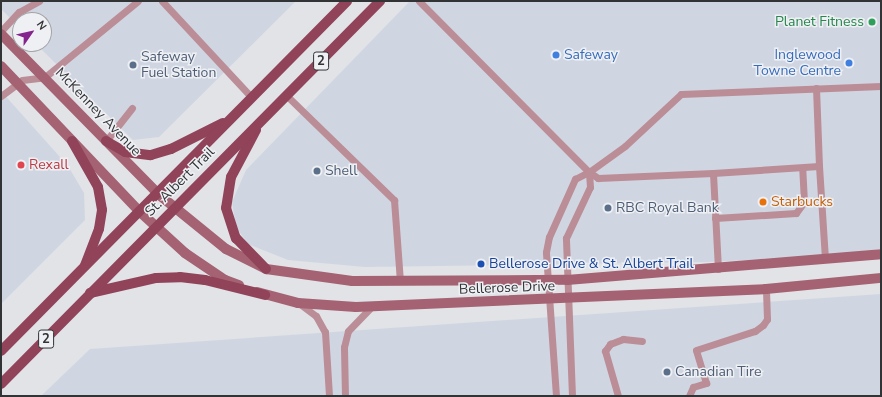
<!DOCTYPE html>
<style>
body{margin:0}
#map{position:relative;width:882px;height:397px;overflow:hidden;background:#e1e3e7;font-family:"Nunito Sans",sans-serif}
div>[style]{position:absolute}
.built>*{inset:0;background:#d0d6e1}
.lane>*{height:7px;margin:-3.5px;padding:0 3.5px;transform-origin:3.5px;border-radius:3.5px;background:#bb8d97}
.secondary>*{height:10px;margin:-5px;padding:0 5px;transform-origin:5px;border-radius:5px;background:#a46272}
.primary>*{height:10px;margin:-5px;padding:0 5px;transform-origin:5px;border-radius:5px;background:#914359}
.dots>*{width:11px;height:11px;translate:-50% -50%;box-sizing:border-box;border:2px solid #eef0f4;border-radius:50%}
span{translate:-50% -50%;white-space:nowrap;text-align:center;line-height:1.15;-webkit-text-stroke:3px #eef0f4;paint-order:stroke}
.shield-label span{padding:1px 3px;background:#eef0f4;border:1px solid;border-radius:3px;-webkit-text-stroke-width:0}
.shield-label{font-size:13px;color:#323335;font-weight:700}
.leisure-label{font-size:14px;color:#27864d}
.right{translate:-100% -50%;text-align:right}
.shop-label{font-size:14px;color:#366cbe}
.left{translate:0 -50%;text-align:left}
.service-label{font-size:14px;color:#4e5e75}
.street-label{font-size:14px;color:#323335}
.health-label{font-size:14px;color:#be3a42}
.food-label{font-size:14px;color:#c56008}
.transit-label{font-size:14px;color:#164399}
.frame{position:absolute;inset:0;border:2px solid #323335;pointer-events:none}
.north{position:absolute;left:12px;top:12px;width:40px;height:40px;box-sizing:border-box;background:#eef0f4;border:1px solid #a3a4a8;border-radius:50%;rotate:56deg;font-size:11px;font-weight:700;line-height:16px;text-align:center;color:#323335}
.north::after{content:'';display:block;margin:auto;width:14px;height:18px;background:#86248d;clip-path:polygon(50% 0,100% 100%,50% 72%,0 100%)}
</style>
<div id="map">
<div class="built">
<i style="clip-path:polygon(1px 1px,296px 1px,159px 137px,133px 140px,36px 44px,44px 44px,44px 20px,20px 20px,20px 28px,1px 9px)"></i>
<i style="clip-path:polygon(410px 1px,881px 1px,881px 249px,808px 257px,708px 262px,365px 267px,288px 260px,248px 244px,236px 227px,232px 202px,246px 170px)"></i>
<i style="clip-path:polygon(1px 91px,68px 166px,84px 193px,85px 220px,1px 304px)"></i>
<i style="clip-path:polygon(881px 294px,881px 396px,41px 396px,90px 349px)"></i>
</div>
<div class="lane">
<i style="left:162px;top:1px;width:132px;rotate:47.1deg"></i>
<i style="left:419px;top:1px;width:241px;rotate:45.2deg"></i>
<i style="left:589px;top:172px;width:11px;rotate:34deg"></i>
<i style="left:598px;top:178px;width:115px;rotate:-2.5deg"></i>
<i style="left:1px;top:31px;width:26px;rotate:-47deg"></i>
<i style="left:19px;top:12px;width:23px;rotate:-29deg"></i>
<i style="left:286px;top:95px;width:151px;rotate:44.2deg"></i>
<i style="left:394px;top:200px;width:81px;rotate:85.8deg"></i>
<i style="left:1px;top:96px;width:26px;rotate:-37deg"></i>
<i style="left:22px;top:80px;width:23px;rotate:-7deg"></i>
<i style="left:45px;top:77px;width:120px;rotate:-39.3deg"></i>
<i style="left:106px;top:141px;width:42px;rotate:-51.8deg"></i>
<i style="left:819px;top:166px;width:93px;rotate:86.3deg"></i>
<i style="left:715px;top:218px;width:81px;rotate:-3.5deg"></i>
<i style="left:796px;top:213px;width:14px;rotate:-54deg"></i>
<i style="left:804px;top:202px;width:34px;rotate:-93deg"></i>
<i style="left:718px;top:269px;width:96px;rotate:-93deg"></i>
<i style="left:713px;top:173px;width:106px;rotate:-3.8deg"></i>
<i style="left:819px;top:166px;width:78px;rotate:-92.2deg"></i>
<i style="left:300px;top:304px;width:20px;rotate:37deg"></i>
<i style="left:316px;top:316px;width:18px;rotate:61deg"></i>
<i style="left:325px;top:332px;width:64px;rotate:86.4deg"></i>
<i style="left:345px;top:396px;width:49px;rotate:-91.2deg"></i>
<i style="left:344px;top:347px;width:16px;rotate:-76deg"></i>
<i style="left:348px;top:331px;width:33px;rotate:-46deg"></i>
<i style="left:556px;top:396px;width:144px;rotate:-94deg"></i>
<i style="left:546px;top:252px;width:15px;rotate:-79deg"></i>
<i style="left:549px;top:237px;width:64px;rotate:-65.9deg"></i>
<i style="left:575px;top:179px;width:16px;rotate:-27deg"></i>
<i style="left:589px;top:172px;width:44px;rotate:-35.8deg"></i>
<i style="left:625px;top:146px;width:76px;rotate:-42.9deg"></i>
<i style="left:681px;top:94px;width:200px;rotate:-2.3deg"></i>
<i style="left:572px;top:396px;width:158px;rotate:-92.2deg"></i>
<i style="left:566px;top:238px;width:56px;rotate:-64.8deg"></i>
<i style="left:590px;top:187px;width:15px;rotate:-94deg"></i>
<i style="left:618px;top:396px;width:47px;rotate:-106.1deg"></i>
<i style="left:605px;top:351px;width:9px;rotate:-54deg"></i>
<i style="left:610px;top:344px;width:14px;rotate:-21deg"></i>
<i style="left:623px;top:339px;width:19px;rotate:6deg"></i>
<i style="left:689px;top:396px;width:10px;rotate:-66deg"></i>
<i style="left:693px;top:387px;width:14px;rotate:-17deg"></i>
<i style="left:706px;top:383px;width:34px;rotate:-107deg"></i>
<i style="left:696px;top:350px;width:62px;rotate:-17.9deg"></i>
<i style="left:755px;top:331px;width:10px;rotate:-37deg"></i>
<i style="left:763px;top:325px;width:7px;rotate:-56deg"></i>
<i style="left:767px;top:319px;width:30px;rotate:-92deg"></i>
</div>
<div class="secondary">
<i style="left:1px;top:34px;width:223px;rotate:45.5deg"></i>
<i style="left:157px;top:193px;width:89px;rotate:39.1deg"></i>
<i style="left:226px;top:249px;width:45px;rotate:26.6deg"></i>
<i style="left:266px;top:269px;width:87px;rotate:7.9deg"></i>
<i style="left:352px;top:281px;width:215px;rotate:-0.3deg"></i>
<i style="left:567px;top:280px;width:315px;rotate:-4.7deg"></i>
<i style="left:1px;top:66px;width:200px;rotate:46.4deg"></i>
<i style="left:139px;top:211px;width:62px;rotate:42.4deg"></i>
<i style="left:185px;top:253px;width:48px;rotate:34deg"></i>
<i style="left:225px;top:280px;width:15px;rotate:20deg"></i>
<i style="left:257px;top:292px;width:42px;rotate:15deg"></i>
<i style="left:298px;top:303px;width:58px;rotate:3.9deg"></i>
<i style="left:356px;top:307px;width:410px;rotate:-2.5deg"></i>
<i style="left:766px;top:289px;width:116px;rotate:-5.5deg"></i>
</div>
<div class="primary">
<i style="left:256px;top:130px;width:53px;rotate:118deg"></i>
<i style="left:231px;top:177px;width:31px;rotate:99deg"></i>
<i style="left:226px;top:208px;width:32px;rotate:72deg"></i>
<i style="left:236px;top:238px;width:43px;rotate:45.9deg"></i>
<i style="left:72px;top:141px;width:53px;rotate:60.5deg"></i>
<i style="left:98px;top:187px;width:23px;rotate:80deg"></i>
<i style="left:102px;top:210px;width:19px;rotate:99deg"></i>
<i style="left:99px;top:229px;width:39px;rotate:111deg"></i>
<i style="left:106px;top:141px;width:22px;rotate:30deg"></i>
<i style="left:125px;top:152px;width:26px;rotate:7deg"></i>
<i style="left:151px;top:155px;width:21px;rotate:-17deg"></i>
<i style="left:171px;top:149px;width:58px;rotate:-26.6deg"></i>
<i style="left:90px;top:293px;width:68px;rotate:-12.8deg"></i>
<i style="left:156px;top:278px;width:24px;rotate:-2deg"></i>
<i style="left:180px;top:277px;width:25px;rotate:7deg"></i>
<i style="left:205px;top:280px;width:62px;rotate:14deg"></i>
<i style="left:1px;top:351px;width:492px;rotate:-45.3deg"></i>
<i style="left:1px;top:384px;width:539px;rotate:-45.3deg"></i>
</div>
<div class="dots">
<i style="left:872px;top:22px;background:#2e9e5b"></i>
<i style="left:556px;top:55px;background:#3f7fe0"></i>
<i style="left:849px;top:63px;background:#3f7fe0"></i>
<i style="left:133px;top:65px;background:#5c6f8a"></i>
<i style="left:21px;top:165px;background:#e0444e"></i>
<i style="left:317px;top:171px;background:#5c6f8a"></i>
<i style="left:763px;top:202px;background:#e8710a"></i>
<i style="left:608px;top:208px;background:#5c6f8a"></i>
<i style="left:481px;top:264px;background:#1a4fb4"></i>
<i style="left:667px;top:372px;background:#5c6f8a"></i>
</div>
<div class="shield-label">
<span style="left:321px;top:61px">2</span>
<span style="left:46px;top:339px">2</span>
</div>
<div class="leisure-label">
<span class="right" style="left:864px;top:22px">Planet Fitness</span>
</div>
<div class="shop-label">
<span class="left" style="left:564px;top:55px">Safeway</span>
<span class="right" style="left:841px;top:63px">Inglewood<br>Towne Centre</span>
</div>
<div class="service-label">
<span class="left" style="left:141px;top:65px">Safeway<br>Fuel Station</span>
<span class="left" style="left:325px;top:171px">Shell</span>
<span class="left" style="left:616px;top:208px">RBC Royal Bank</span>
<span class="left" style="left:675px;top:372px">Canadian Tire</span>
</div>
<div class="street-label">
<span style="left:98px;top:112px;rotate:46deg">McKenney Avenue</span>
<span style="left:180px;top:182px;rotate:-45deg">St. Albert Trail</span>
<span style="left:507px;top:288px;rotate:-2deg">Bellerose Drive</span>
</div>
<div class="health-label">
<span class="left" style="left:29px;top:165px">Rexall</span>
</div>
<div class="food-label">
<span class="left" style="left:771px;top:202px">Starbucks</span>
</div>
<div class="transit-label">
<span class="left" style="left:489px;top:264px">Bellerose Drive &amp; St. Albert Trail</span>
</div>
<div class="frame"></div>
<div class="north">N</div>
</div>
